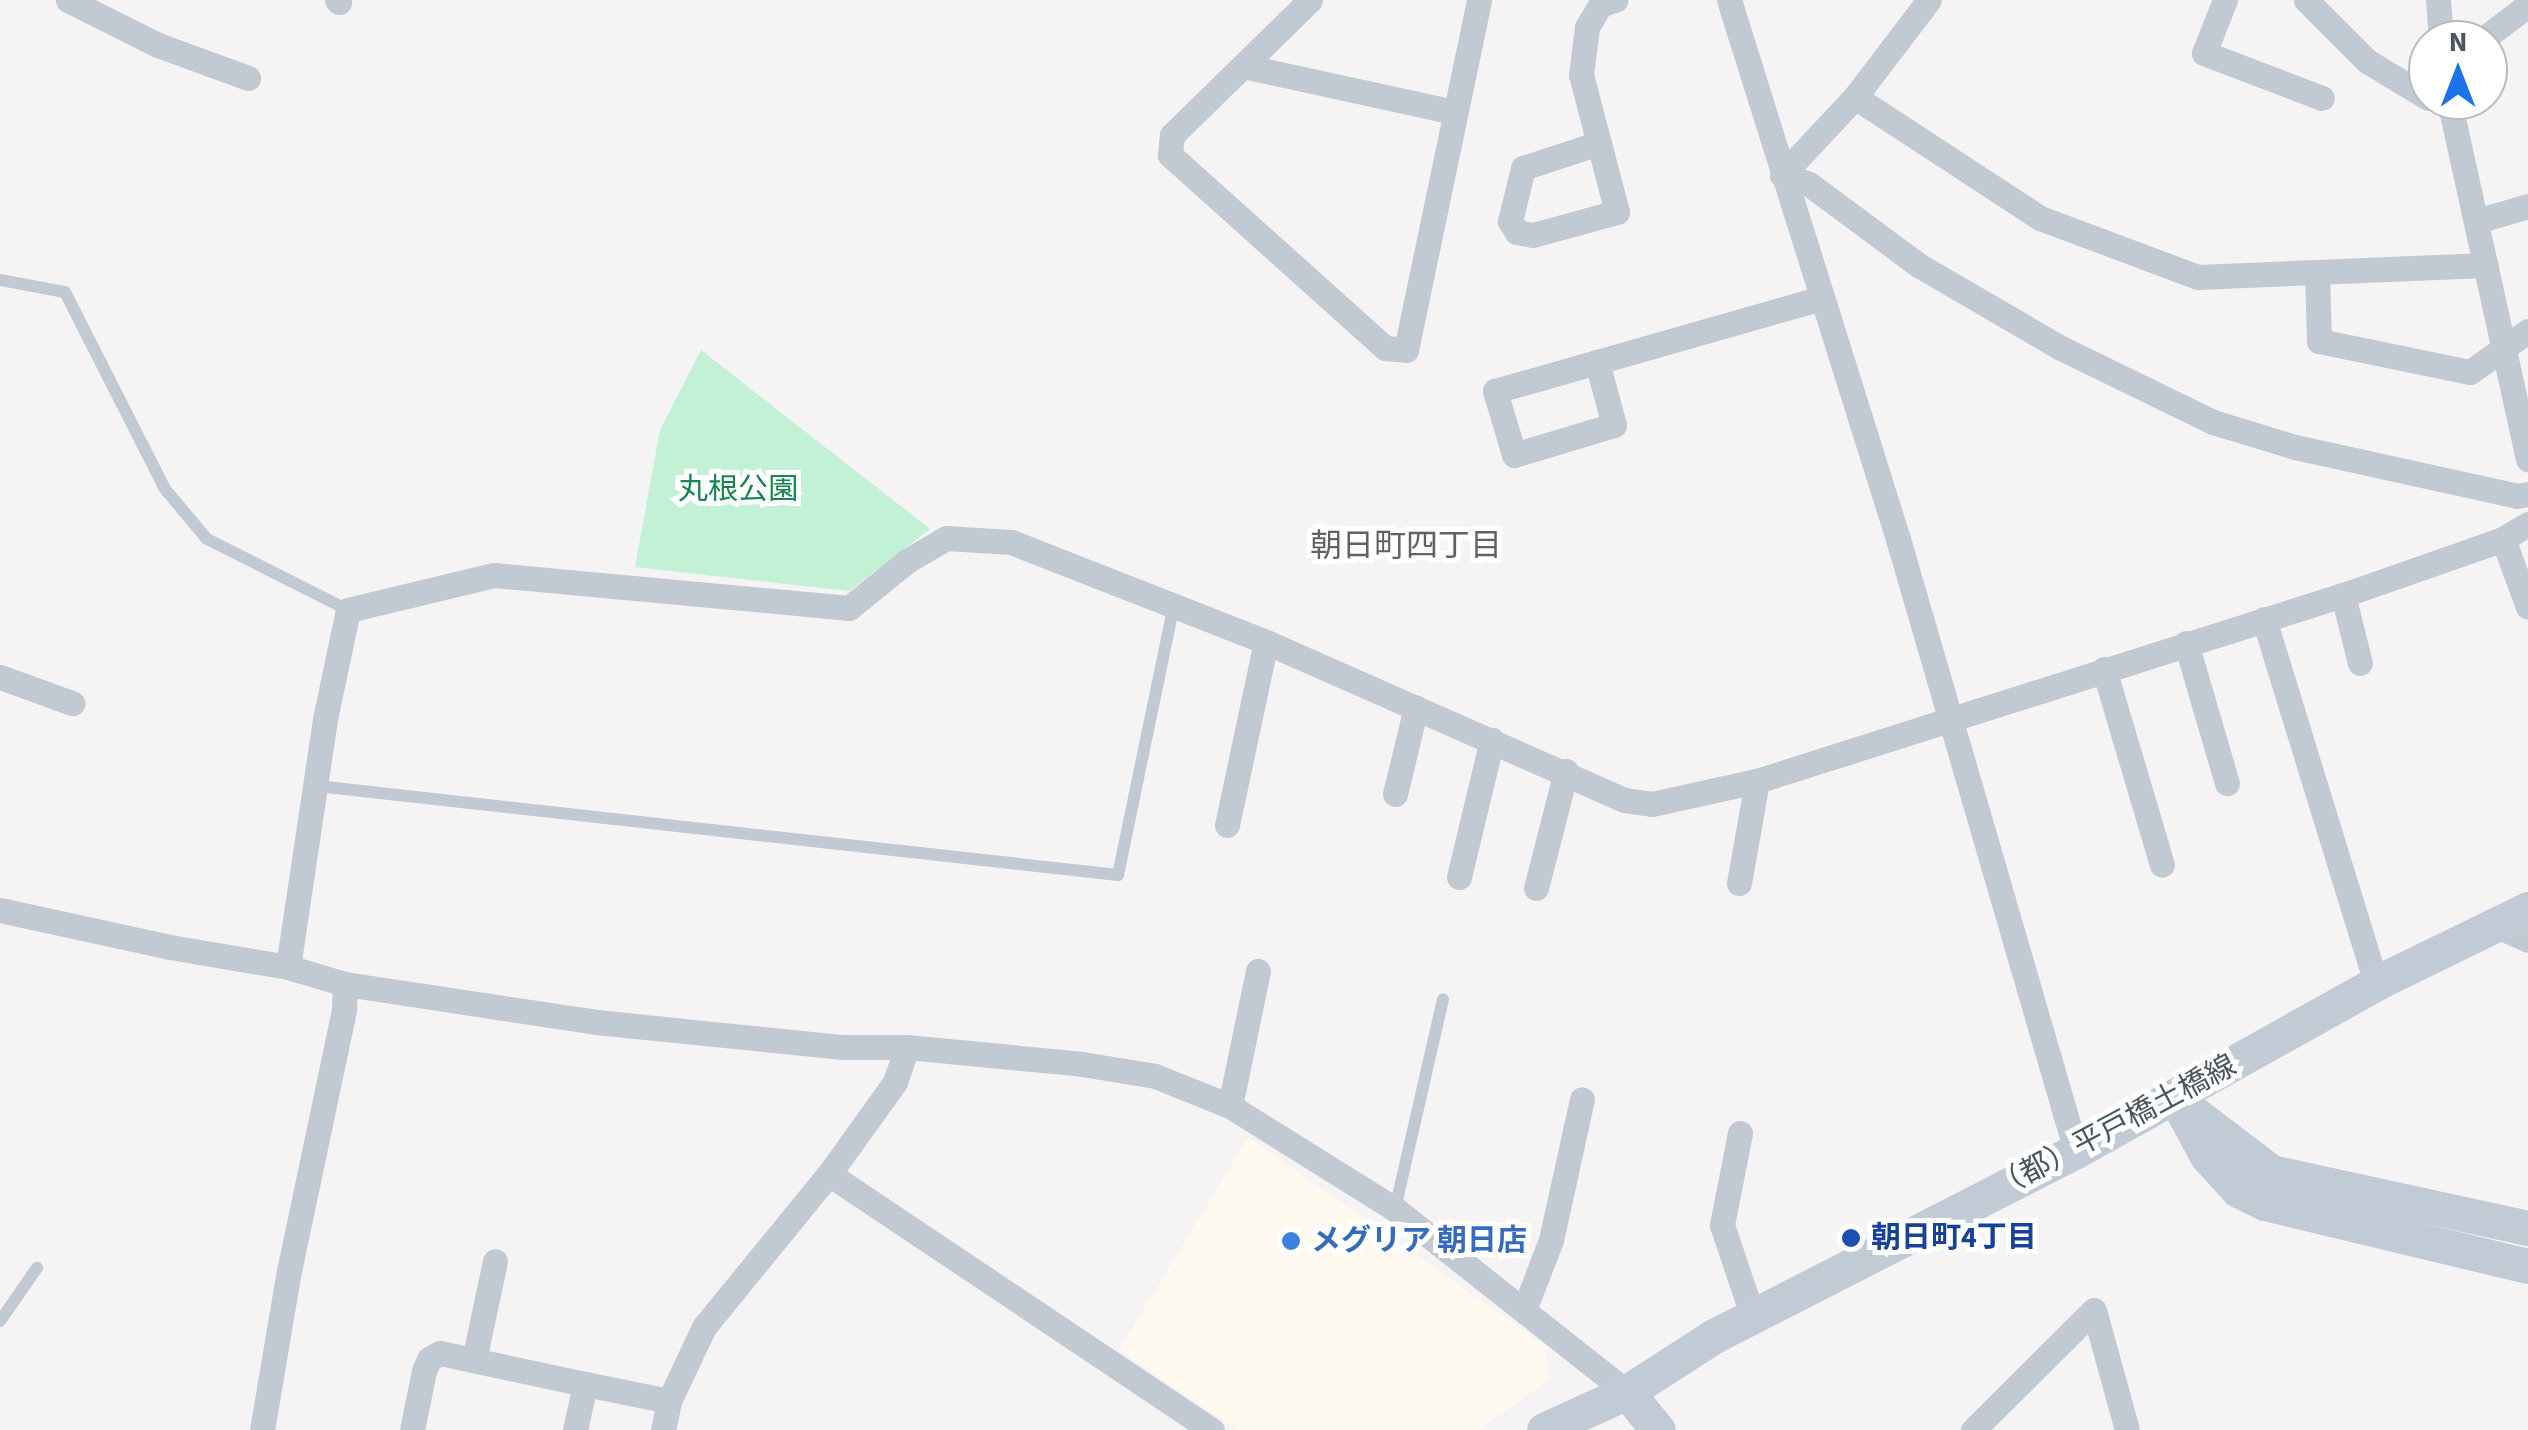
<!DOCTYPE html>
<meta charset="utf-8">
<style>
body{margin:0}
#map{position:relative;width:2528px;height:1430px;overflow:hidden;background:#f5f3f3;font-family:"Source Sans 3","Noto Sans JP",sans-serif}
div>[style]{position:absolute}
.commercial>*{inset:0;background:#fdf9ef}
.green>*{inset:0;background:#c3f1d5}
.lane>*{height:12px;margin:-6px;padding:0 6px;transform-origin:6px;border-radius:6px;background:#c1cad2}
.street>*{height:25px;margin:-12.5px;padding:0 12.5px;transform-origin:12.5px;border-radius:12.5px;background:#c1cad2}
.secondary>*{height:35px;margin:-17.5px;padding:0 17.5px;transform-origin:17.5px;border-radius:17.5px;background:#c1cbd6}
.dots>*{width:28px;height:28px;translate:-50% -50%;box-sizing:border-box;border:5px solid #fff;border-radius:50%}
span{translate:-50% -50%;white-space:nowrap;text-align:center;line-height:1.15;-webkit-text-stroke:10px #fff;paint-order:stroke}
.park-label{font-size:30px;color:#17864f}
.street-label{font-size:30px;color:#4a5661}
.transit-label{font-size:30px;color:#164399;font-weight:700}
.left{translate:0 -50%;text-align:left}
.shop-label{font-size:30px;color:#366cbe;font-weight:700}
.neighbourhood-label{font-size:32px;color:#5f6368}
.north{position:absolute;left:2408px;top:20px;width:100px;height:100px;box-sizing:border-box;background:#fff;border:2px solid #b7bbc0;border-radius:50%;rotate:0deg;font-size:28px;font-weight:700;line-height:40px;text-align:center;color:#4a5661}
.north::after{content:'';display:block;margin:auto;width:35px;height:45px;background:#1a73e8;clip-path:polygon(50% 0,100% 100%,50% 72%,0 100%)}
</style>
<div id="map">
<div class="commercial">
<i style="clip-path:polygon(1248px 1137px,1546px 1346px,1549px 1380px,1479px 1430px,1237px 1430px,1119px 1350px)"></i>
</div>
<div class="green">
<i style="clip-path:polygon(701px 350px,930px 529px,849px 591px,635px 567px,660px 430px)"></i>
</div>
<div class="lane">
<i style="left:0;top:280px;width:66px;rotate:10.5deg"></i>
<i style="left:65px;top:292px;width:221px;rotate:63.1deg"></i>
<i style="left:165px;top:489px;width:65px;rotate:50deg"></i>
<i style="left:207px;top:539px;width:158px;rotate:26.7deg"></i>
<i style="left:317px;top:786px;width:806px;rotate:6.34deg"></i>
<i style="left:1118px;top:875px;width:276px;rotate:-78.3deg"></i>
<i style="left:1395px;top:1209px;width:215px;rotate:-77.1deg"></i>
<i style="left:0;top:1321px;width:65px;rotate:-55.1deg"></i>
</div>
<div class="street">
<i style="left:68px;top:0;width:101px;rotate:26.6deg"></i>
<i style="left:158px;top:45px;width:96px;rotate:20.1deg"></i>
<i style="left:337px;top:0;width:3px;rotate:45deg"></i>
<i style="left:1310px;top:0;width:193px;rotate:135.6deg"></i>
<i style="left:1172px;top:135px;width:20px;rotate:96deg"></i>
<i style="left:1170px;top:155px;width:289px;rotate:41.9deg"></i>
<i style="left:1385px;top:348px;width:21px;rotate:5deg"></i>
<i style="left:1406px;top:350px;width:358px;rotate:-78.2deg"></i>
<i style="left:1729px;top:0;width:565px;rotate:72.59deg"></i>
<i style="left:1898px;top:539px;width:637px;rotate:73.78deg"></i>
<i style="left:2225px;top:0;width:57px;rotate:111.6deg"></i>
<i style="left:2204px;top:53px;width:126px;rotate:20.9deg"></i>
<i style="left:2306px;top:0;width:86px;rotate:45deg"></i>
<i style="left:2367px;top:61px;width:71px;rotate:31.2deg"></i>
<i style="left:2438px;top:0;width:40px;rotate:85.7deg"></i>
<i style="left:2482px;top:40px;width:58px;rotate:-37.3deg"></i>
<i style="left:1243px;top:66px;width:216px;rotate:12.3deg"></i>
<i style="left:1855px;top:97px;width:221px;rotate:33.2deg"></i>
<i style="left:2040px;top:218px;width:169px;rotate:20.5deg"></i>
<i style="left:2198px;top:277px;width:288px;rotate:-2.4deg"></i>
<i style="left:2449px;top:100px;width:368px;rotate:77.6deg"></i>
<i style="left:1599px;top:143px;width:80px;rotate:161.8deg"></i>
<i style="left:1523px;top:168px;width:55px;rotate:103.8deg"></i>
<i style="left:1510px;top:221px;width:13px;rotate:58deg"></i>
<i style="left:1517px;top:232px;width:16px;rotate:11deg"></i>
<i style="left:1533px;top:235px;width:87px;rotate:-15.3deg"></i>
<i style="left:1617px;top:212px;width:142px;rotate:-104.7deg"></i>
<i style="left:1581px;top:75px;width:48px;rotate:-82.9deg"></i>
<i style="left:1587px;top:27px;width:27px;rotate:-59deg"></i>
<i style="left:1601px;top:4px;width:15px;rotate:-16deg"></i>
<i style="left:1782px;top:175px;width:28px;rotate:18deg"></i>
<i style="left:1809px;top:184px;width:138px;rotate:36.5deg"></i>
<i style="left:1920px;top:266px;width:163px;rotate:30.2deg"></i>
<i style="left:2061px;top:348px;width:169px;rotate:26deg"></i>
<i style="left:2213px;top:422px;width:86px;rotate:17deg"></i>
<i style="left:2295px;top:447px;width:227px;rotate:12.4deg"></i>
<i style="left:2517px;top:496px;width:11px;rotate:-10deg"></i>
<i style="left:1782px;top:175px;width:107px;rotate:-46.9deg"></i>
<i style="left:1855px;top:97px;width:122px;rotate:-52.7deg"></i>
<i style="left:2477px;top:221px;width:53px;rotate:-16.4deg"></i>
<i style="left:2317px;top:274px;width:67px;rotate:88.3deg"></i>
<i style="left:2319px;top:341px;width:154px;rotate:11.6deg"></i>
<i style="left:2470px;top:372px;width:71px;rotate:-35.3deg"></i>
<i style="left:1597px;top:362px;width:65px;rotate:74.9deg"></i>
<i style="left:1614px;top:425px;width:104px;rotate:163.3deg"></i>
<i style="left:1514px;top:455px;width:67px;rotate:-106.5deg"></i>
<i style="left:1495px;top:391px;width:106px;rotate:-15.9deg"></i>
<i style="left:1597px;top:362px;width:233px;rotate:-15.9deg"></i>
<i style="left:2503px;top:539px;width:72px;rotate:69.8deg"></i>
<i style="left:2343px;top:595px;width:70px;rotate:76deg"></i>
<i style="left:2264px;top:619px;width:381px;rotate:72.9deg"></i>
<i style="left:2186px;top:643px;width:146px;rotate:73.7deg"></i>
<i style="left:2104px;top:669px;width:204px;rotate:73.5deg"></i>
<i style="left:0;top:677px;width:77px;rotate:19.9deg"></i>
<i style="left:1395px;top:794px;width:89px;rotate:-76.4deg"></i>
<i style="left:1227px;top:825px;width:187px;rotate:-78deg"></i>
<i style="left:1459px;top:877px;width:141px;rotate:-76.5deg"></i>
<i style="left:1739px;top:883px;width:104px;rotate:-80deg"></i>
<i style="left:1536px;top:888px;width:121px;rotate:-75.6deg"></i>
<i style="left:0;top:910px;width:174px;rotate:12.3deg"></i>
<i style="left:170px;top:947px;width:120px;rotate:9.6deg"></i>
<i style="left:288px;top:967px;width:59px;rotate:16.6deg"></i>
<i style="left:345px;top:984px;width:254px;rotate:8.6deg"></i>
<i style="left:596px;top:1022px;width:246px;rotate:5.8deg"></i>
<i style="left:841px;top:1047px;width:66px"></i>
<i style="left:907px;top:1047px;width:176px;rotate:5.5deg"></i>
<i style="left:1082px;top:1064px;width:74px;rotate:9.3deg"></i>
<i style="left:1155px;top:1076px;width:81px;rotate:21.8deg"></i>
<i style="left:1230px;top:1106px;width:195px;rotate:32deg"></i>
<i style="left:1395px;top:1209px;width:295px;rotate:38.3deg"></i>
<i style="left:2497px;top:926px;width:34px;rotate:24deg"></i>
<i style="left:288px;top:967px;width:251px;rotate:-81.5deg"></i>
<i style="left:325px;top:719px;width:111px;rotate:-78.1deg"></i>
<i style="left:348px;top:610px;width:150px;rotate:-13.5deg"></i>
<i style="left:494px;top:575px;width:357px;rotate:5.3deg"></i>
<i style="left:849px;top:608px;width:75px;rotate:-39deg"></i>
<i style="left:907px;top:561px;width:45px;rotate:-30.5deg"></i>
<i style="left:946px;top:538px;width:65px;rotate:3.5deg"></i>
<i style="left:1011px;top:542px;width:274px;rotate:21.4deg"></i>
<i style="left:1266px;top:642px;width:391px;rotate:23.8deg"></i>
<i style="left:1624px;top:800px;width:28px;rotate:8deg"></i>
<i style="left:1652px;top:804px;width:107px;rotate:-12.4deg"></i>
<i style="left:1757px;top:781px;width:624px;rotate:-17.62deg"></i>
<i style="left:2352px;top:592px;width:160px;rotate:-19.3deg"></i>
<i style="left:2503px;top:539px;width:29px;rotate:-31deg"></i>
<i style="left:1230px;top:1106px;width:138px;rotate:-78.3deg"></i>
<i style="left:1740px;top:1133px;width:94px;rotate:101.1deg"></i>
<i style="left:1722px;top:1225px;width:97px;rotate:71.4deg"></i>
<i style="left:829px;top:1174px;width:461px;rotate:33.8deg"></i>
<i style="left:1524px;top:1310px;width:75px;rotate:-68.9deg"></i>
<i style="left:1551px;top:1240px;width:144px;rotate:-77.6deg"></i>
<i style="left:474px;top:1360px;width:101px;rotate:-78deg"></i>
<i style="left:262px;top:1430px;width:161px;rotate:-80.4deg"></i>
<i style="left:289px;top:1271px;width:267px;rotate:-78.1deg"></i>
<i style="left:344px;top:1010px;width:26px;rotate:-88deg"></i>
<i style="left:412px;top:1430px;width:60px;rotate:-78.5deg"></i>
<i style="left:424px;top:1371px;width:13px;rotate:-67deg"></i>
<i style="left:429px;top:1359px;width:13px;rotate:-29deg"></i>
<i style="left:440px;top:1353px;width:148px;rotate:12.1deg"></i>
<i style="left:575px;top:1430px;width:47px;rotate:-77.7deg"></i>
<i style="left:585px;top:1384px;width:86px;rotate:11.4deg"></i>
<i style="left:669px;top:1401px;width:82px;rotate:-64.7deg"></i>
<i style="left:704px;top:1327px;width:198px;rotate:-50.8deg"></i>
<i style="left:829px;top:1174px;width:113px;rotate:-54.3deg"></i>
<i style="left:895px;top:1082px;width:37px;rotate:-71deg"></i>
<i style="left:663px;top:1430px;width:30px;rotate:-78deg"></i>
<i style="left:1973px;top:1430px;width:170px;rotate:-44.8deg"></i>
<i style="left:2094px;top:1310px;width:124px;rotate:74.6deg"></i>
</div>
<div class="secondary">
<i style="left:2175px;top:1097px;width:67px;rotate:61.5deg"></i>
<i style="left:2207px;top:1156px;width:46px;rotate:47.6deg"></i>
<i style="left:2238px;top:1190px;width:30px;rotate:26deg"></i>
<i style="left:2265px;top:1203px;width:270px;rotate:13.5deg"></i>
<i style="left:2191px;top:1111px;width:101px;rotate:37.3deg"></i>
<i style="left:2271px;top:1172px;width:263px;rotate:12.3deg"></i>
<i style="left:1627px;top:1392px;width:49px;rotate:50.8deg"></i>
<i style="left:1544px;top:1430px;width:91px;rotate:-24.6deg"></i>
<i style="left:1627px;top:1392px;width:103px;rotate:-32.8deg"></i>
<i style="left:1714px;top:1336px;width:407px;rotate:-27.1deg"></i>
<i style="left:2076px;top:1151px;width:344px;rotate:-29.2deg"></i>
<i style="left:2376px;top:983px;width:169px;rotate:-26deg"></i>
</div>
<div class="dots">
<i style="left:1851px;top:1238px;background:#1a4fb4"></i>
<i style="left:1291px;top:1241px;background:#3f7fe0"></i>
</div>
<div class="park-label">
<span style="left:738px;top:490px">丸根公園</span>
</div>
<div class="street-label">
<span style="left:2115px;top:1127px;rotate:-28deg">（都）平戸橋土橋線</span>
</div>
<div class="transit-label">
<span class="left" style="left:1871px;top:1238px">朝日町4丁目</span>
</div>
<div class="shop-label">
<span class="left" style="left:1311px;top:1241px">メグリア 朝日店</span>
</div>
<div class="neighbourhood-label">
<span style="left:1406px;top:546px">朝日町四丁目</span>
</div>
<div class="north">N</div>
</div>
